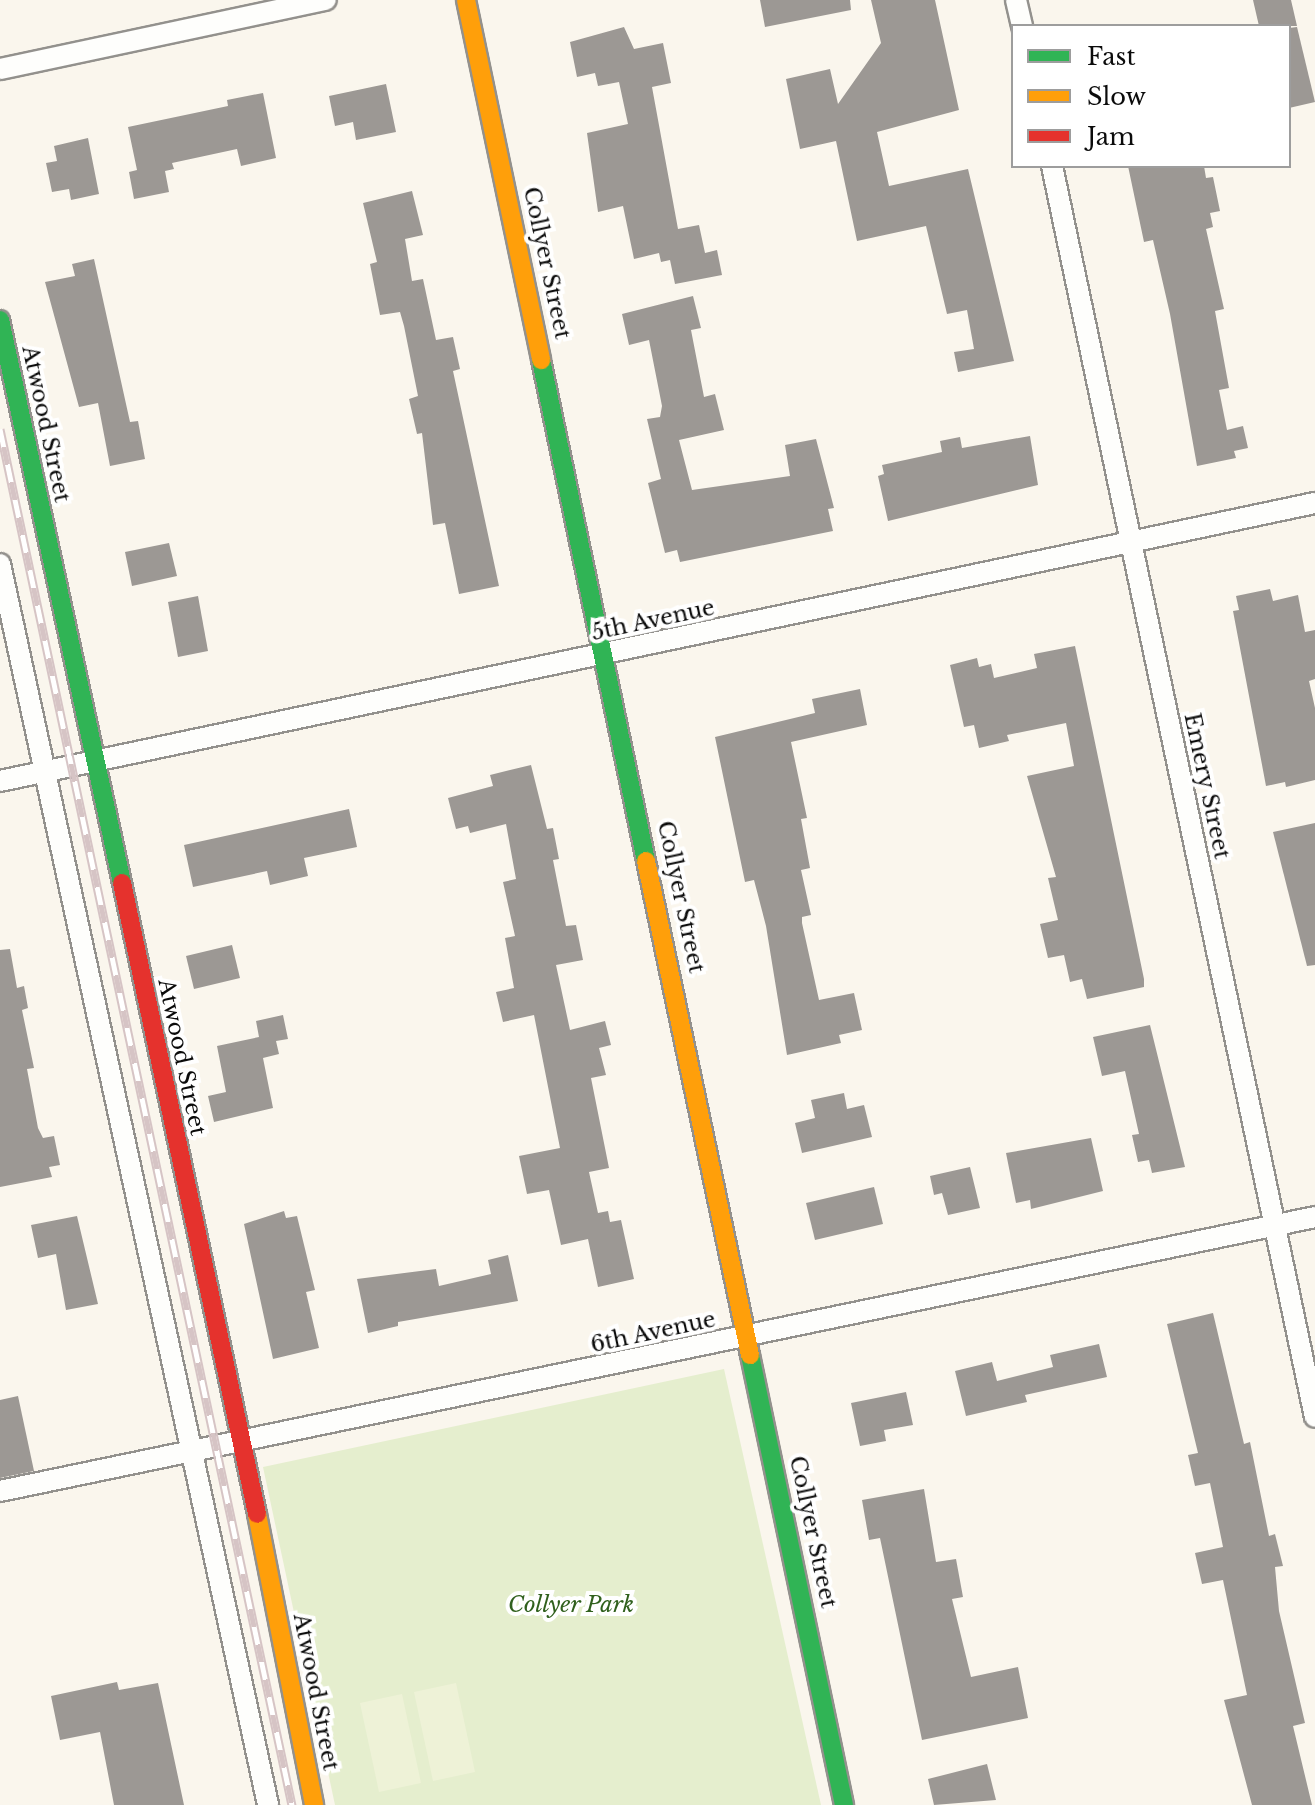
<!DOCTYPE html>
<style>
body{margin:0}
#map{position:relative;width:1315px;height:1805px;overflow:hidden;background:#faf6ed;font-family:"Libre Baskerville",serif}
div>[style]{position:absolute}
.green>*{inset:0;background:#e5eece}
.pitch>*{inset:0;background:#eef2d7}
.building>*{inset:0;background:#9c9894}
.roads{filter:drop-shadow(2px 0 #93918d) drop-shadow(-2px 0 #93918d) drop-shadow(0 2px #93918d) drop-shadow(0 -2px #93918d)}
.street>*{height:20px;margin:-10px;padding:0 10px;transform-origin:10px;border-radius:10px;background:#fefefc}
.fast>*{height:18px;margin:-9px;padding:0 9px;transform-origin:9px;border-radius:9px;background:#30b455}
.slow>*{height:18px;margin:-9px;padding:0 9px;transform-origin:9px;border-radius:9px;background:#ff9f0a}
.jam>*{height:18px;margin:-9px;padding:0 9px;transform-origin:9px;border-radius:9px;background:#e5322d}
.rail>*{height:9px;margin-top:-4.5px;transform-origin:0;background:repeating-linear-gradient(90deg,#fff 0 18px,#d6c4c5 0 36px);box-sizing:border-box;border-block:2px solid #d6c4c5}
span{translate:-50% -50%;white-space:nowrap;text-align:center;line-height:1.15;-webkit-text-stroke:8px #fff;paint-order:stroke}
.street-label{font-size:22px;color:#0b0b0b}
.park-label{font-size:22px;color:#30601d;font-style:italic}
.legend{position:absolute;left:1011px;top:24px;width:280px;height:144px;box-sizing:border-box;background:#fff;border:2px solid #9d9d9d;margin:0;padding:10px 14px;list-style:none;font-size:24px;color:#0b0b0b}
.legend li{display:flex;align-items:center;gap:16px;height:40px}
.legend b{width:40px;border:2px solid #9d9d9d}
</style>
<div id="map">
<div class="green">
<i style="clip-path:polygon(724px 1369px,821px 1805px,335px 1805px,263px 1467px)"></i>
</div>
<div class="pitch">
<i style="clip-path:polygon(456px 1683px,475px 1772px,433px 1781px,414px 1692px)"></i>
<i style="clip-path:polygon(402px 1694px,421px 1783px,379px 1792px,360px 1703px)"></i>
</div>
<div class="building">
<i style="clip-path:polygon(760px 0,850px 0,851px 10px,765px 27px)"></i>
<i style="clip-path:polygon(871px 0,935px 0,959px 110px,877px 132px,889px 186px,968px 169px,1014px 361px,958px 372px,954px 352px,974px 349px,967px 310px,947px 314px,926px 226px,857px 241px,836px 141px,800px 149px,786px 79px,830px 69px,838px 104px,881px 43px)"></i>
<i style="clip-path:polygon(1253px 0,1291px 0,1297px 26px,1259px 26px)"></i>
<i style="clip-path:polygon(624px 27px,634px 49px,663px 43px,671px 83px,652px 87px,678px 229px,699px 225px,705px 253px,717px 250px,722px 275px,675px 284px,670px 260px,661px 262px,659px 253px,634px 259px,623px 206px,598px 212px,587px 133px,628px 124px,619px 82px,598px 86px,595px 73px,577px 77px,570px 42px)"></i>
<i style="clip-path:polygon(1297px 27px,1315px 102px,1289px 108px,1289px 28px)"></i>
<i style="clip-path:polygon(386px 84px,396px 132px,356px 140px,353px 122px,335px 126px,329px 96px)"></i>
<i style="clip-path:polygon(263px 93px,276px 158px,241px 166px,237px 149px,172px 163px,174px 169px,165px 171px,169px 192px,134px 199px,129px 172px,137px 170px,128px 127px,228px 106px,227px 100px)"></i>
<i style="clip-path:polygon(88px 138px,99px 194px,71px 200px,69px 189px,52px 192px,46px 163px,57px 161px,54px 146px)"></i>
<i style="clip-path:polygon(1128px 166px,1204px 166px,1206px 178px,1213px 177px,1220px 211px,1210px 213px,1213px 227px,1206px 229px,1224px 309px,1215px 311px,1229px 388px,1219px 390px,1227px 430px,1243px 426px,1248px 448px,1234px 451px,1236px 458px,1197px 466px,1170px 314px,1153px 240px,1144px 242px)"></i>
<i style="clip-path:polygon(412px 191px,423px 235px,405px 239px,412px 281px,423px 279px,436px 340px,453px 337px,460px 369px,453px 371px,499px 586px,459px 594px,445px 523px,433px 525px,422px 433px,417px 434px,409px 399px,418px 396px,404px 326px,400px 312px,380px 315px,370px 264px,377px 262px,363px 203px)"></i>
<i style="clip-path:polygon(94px 259px,130px 422px,138px 421px,145px 459px,110px 466px,98px 403px,79px 407px,45px 282px,75px 276px,72px 264px)"></i>
<i style="clip-path:polygon(693px 296px,701px 328px,691px 330px,704px 397px,715px 394px,724px 430px,679px 440px,692px 490px,790px 476px,785px 445px,816px 439px,834px 508px,828px 509px,833px 531px,680px 562px,677px 550px,665px 553px,648px 483px,661px 479px,647px 419px,660px 417px,662px 406px,649px 340px,629px 345px,622px 314px)"></i>
<i style="clip-path:polygon(1030px 436px,1038px 485px,888px 521px,878px 476px,884px 474px,882px 465px,942px 452px,940px 441px,960px 437px,962px 448px)"></i>
<i style="clip-path:polygon(169px 543px,177px 576px,132px 586px,125px 552px)"></i>
<i style="clip-path:polygon(1270px 589px,1273px 601px,1298px 595px,1305px 632px,1315px 630px,1315px 679px,1309px 681px,1315px 708px,1315px 780px,1286px 787px,1285px 782px,1266px 786px,1233px 611px,1239px 610px,1236px 596px)"></i>
<i style="clip-path:polygon(198px 596px,208px 651px,178px 657px,168px 602px)"></i>
<i style="clip-path:polygon(1075px 646px,1144px 979px,1144px 987px,1087px 999px,1082px 979px,1070px 982px,1064px 955px,1048px 958px,1040px 924px,1058px 920px,1048px 878px,1056px 877px,1027px 776px,1074px 766px,1066px 723px,1007px 735px,1009px 741px,979px 748px,974px 725px,964px 727px,950px 665px,977px 658px,979px 667px,991px 664px,994px 678px,1037px 668px,1034px 654px)"></i>
<i style="clip-path:polygon(860px 689px,867px 725px,791px 742px,807px 818px,801px 819px,810px 868px,801px 870px,811px 915px,802px 917px,802px 923px,819px 1000px,854px 993px,862px 1030px,839px 1035px,841px 1043px,787px 1055px,766px 926px,754px 880px,745px 882px,715px 737px,815px 713px,812px 699px)"></i>
<i style="clip-path:polygon(531px 765px,547px 829px,553px 828px,559px 859px,553px 860px,566px 926px,576px 925px,583px 960px,556px 965px,570px 1030px,605px 1021px,611px 1045px,599px 1048px,606px 1075px,591px 1078px,609px 1168px,589px 1172px,598px 1213px,608px 1211px,610px 1222px,621px 1220px,634px 1279px,598px 1287px,588px 1239px,561px 1245px,549px 1190px,527px 1194px,519px 1156px,560px 1148px,534px 1015px,503px 1022px,496px 992px,514px 988px,505px 938px,515px 936px,503px 882px,516px 879px,506px 824px,470px 833px,468px 826px,456px 829px,448px 798px,493px 786px,490px 775px)"></i>
<i style="clip-path:polygon(349px 809px,357px 847px,304px 858px,308px 876px,270px 885px,267px 871px,193px 887px,184px 845px)"></i>
<i style="clip-path:polygon(1315px 823px,1315px 965px,1307px 966px,1273px 832px)"></i>
<i style="clip-path:polygon(232px 945px,240px 978px,194px 989px,186px 956px)"></i>
<i style="clip-path:polygon(10px 949px,17px 988px,24px 986px,28px 1008px,22px 1010px,34px 1068px,27px 1069px,38px 1128px,43px 1138px,54px 1136px,60px 1165px,49px 1167px,52px 1177px,0 1187px,0 950px)"></i>
<i style="clip-path:polygon(283px 1015px,288px 1039px,276px 1041px,279px 1054px,263px 1058px,273px 1108px,214px 1122px,208px 1096px,226px 1092px,217px 1046px,259px 1037px,256px 1021px)"></i>
<i style="clip-path:polygon(1150px 1025px,1185px 1167px,1152px 1173px,1149px 1160px,1138px 1162px,1132px 1135px,1139px 1134px,1125px 1071px,1102px 1076px,1093px 1037px)"></i>
<i style="clip-path:polygon(844px 1093px,847px 1109px,864px 1105px,872px 1137px,802px 1153px,795px 1123px,815px 1118px,811px 1100px)"></i>
<i style="clip-path:polygon(1091px 1138px,1103px 1191px,1031px 1209px,1030px 1200px,1016px 1203px,1006px 1153px)"></i>
<i style="clip-path:polygon(970px 1167px,980px 1208px,948px 1215px,942px 1193px,934px 1195px,930px 1176px)"></i>
<i style="clip-path:polygon(874px 1187px,883px 1224px,815px 1240px,806px 1203px)"></i>
<i style="clip-path:polygon(284px 1211px,286px 1218px,297px 1216px,315px 1290px,306px 1292px,319px 1348px,273px 1359px,244px 1224px)"></i>
<i style="clip-path:polygon(77px 1216px,98px 1304px,66px 1310px,56px 1254px,38px 1258px,31px 1225px)"></i>
<i style="clip-path:polygon(508px 1255px,518px 1301px,398px 1322px,398px 1326px,368px 1333px,357px 1279px,436px 1269px,439px 1286px,491px 1274px,488px 1260px)"></i>
<i style="clip-path:polygon(1213px 1313px,1244px 1444px,1250px 1442px,1269px 1536px,1275px 1534px,1283px 1566px,1275px 1567px,1279px 1611px,1305px 1723px,1293px 1726px,1312px 1805px,1252px 1805px,1224px 1700px,1247px 1695px,1223px 1580px,1202px 1584px,1195px 1553px,1223px 1547px,1210px 1483px,1195px 1486px,1188px 1455px,1198px 1453px,1167px 1324px)"></i>
<i style="clip-path:polygon(1099px 1344px,1107px 1377px,1025px 1395px,1027px 1402px,966px 1416px,955px 1371px,992px 1362px,997px 1381px,1053px 1367px,1050px 1355px)"></i>
<i style="clip-path:polygon(906px 1392px,913px 1425px,884px 1430px,886px 1441px,860px 1446px,851px 1403px)"></i>
<i style="clip-path:polygon(18px 1396px,34px 1471px,0 1478px,0 1400px)"></i>
<i style="clip-path:polygon(924px 1489px,936px 1562px,956px 1559px,963px 1597px,952px 1599px,971px 1677px,1018px 1667px,1028px 1718px,922px 1740px,880px 1538px,869px 1540px,862px 1500px)"></i>
<i style="clip-path:polygon(117px 1682px,119px 1690px,158px 1683px,184px 1805px,114px 1805px,100px 1732px,60px 1740px,51px 1696px)"></i>
<i style="clip-path:polygon(987px 1764px,996px 1800px,934px 1805px,928px 1779px)"></i>
</div>
<div class="roads">
<div class="street">
<i style="left:1016px;top:0;width:27px;rotate:77deg"></i>
<i style="left:0;top:69px;width:333px;rotate:-12deg"></i>
<i style="left:1052px;top:166px;width:1278px;rotate:78.13deg"></i>
<i style="left:0;top:564px;width:1270px;rotate:77.81deg"></i>
<i style="left:0;top:781px;width:1344px;rotate:-11.94deg"></i>
<i style="left:0;top:1491px;width:1343px;rotate:-11.77deg"></i>
</div>
<div class="fast">
<i style="left:0;top:320px;width:576px;rotate:77.77deg"></i>
<i style="left:541px;top:360px;width:512px;rotate:78.16deg"></i>
<i style="left:750px;top:1355px;width:460px;rotate:78.2deg"></i>
</div>
<div class="slow">
<i style="left:466px;top:0;width:368px;rotate:78.2deg"></i>
<i style="left:646px;top:861px;width:505px;rotate:78.11deg"></i>
<i style="left:257px;top:1514px;width:297px;rotate:78.9deg"></i>
</div>
<div class="jam">
<i style="left:122px;top:883px;width:645px;rotate:77.92deg"></i>
</div>
</div>
<div class="rail">
<i style="left:0;top:429px;width:1407px;rotate:78.02deg"></i>
</div>
<div class="street-label">
<span style="left:547px;top:263px;rotate:78deg">Collyer Street</span>
<span style="left:46px;top:424px;rotate:78deg">Atwood Street</span>
<span style="left:653px;top:620px;rotate:-12deg">5th Avenue</span>
<span style="left:1207px;top:786px;rotate:78deg">Emery Street</span>
<span style="left:681px;top:897px;rotate:78deg">Collyer Street</span>
<span style="left:182px;top:1057px;rotate:78deg">Atwood Street</span>
<span style="left:653px;top:1332px;rotate:-12deg">6th Avenue</span>
<span style="left:813px;top:1532px;rotate:78deg">Collyer Street</span>
<span style="left:316px;top:1692px;rotate:79deg">Atwood Street</span>
</div>
<div class="park-label">
<span style="left:571px;top:1605px">Collyer Park</span>
</div>
<ul class="legend">
<li><b style="height:10px;background:#30b455"></b>Fast</li>
<li><b style="height:10px;background:#ff9f0a"></b>Slow</li>
<li><b style="height:10px;background:#e5322d"></b>Jam</li>
</ul>
</div>
